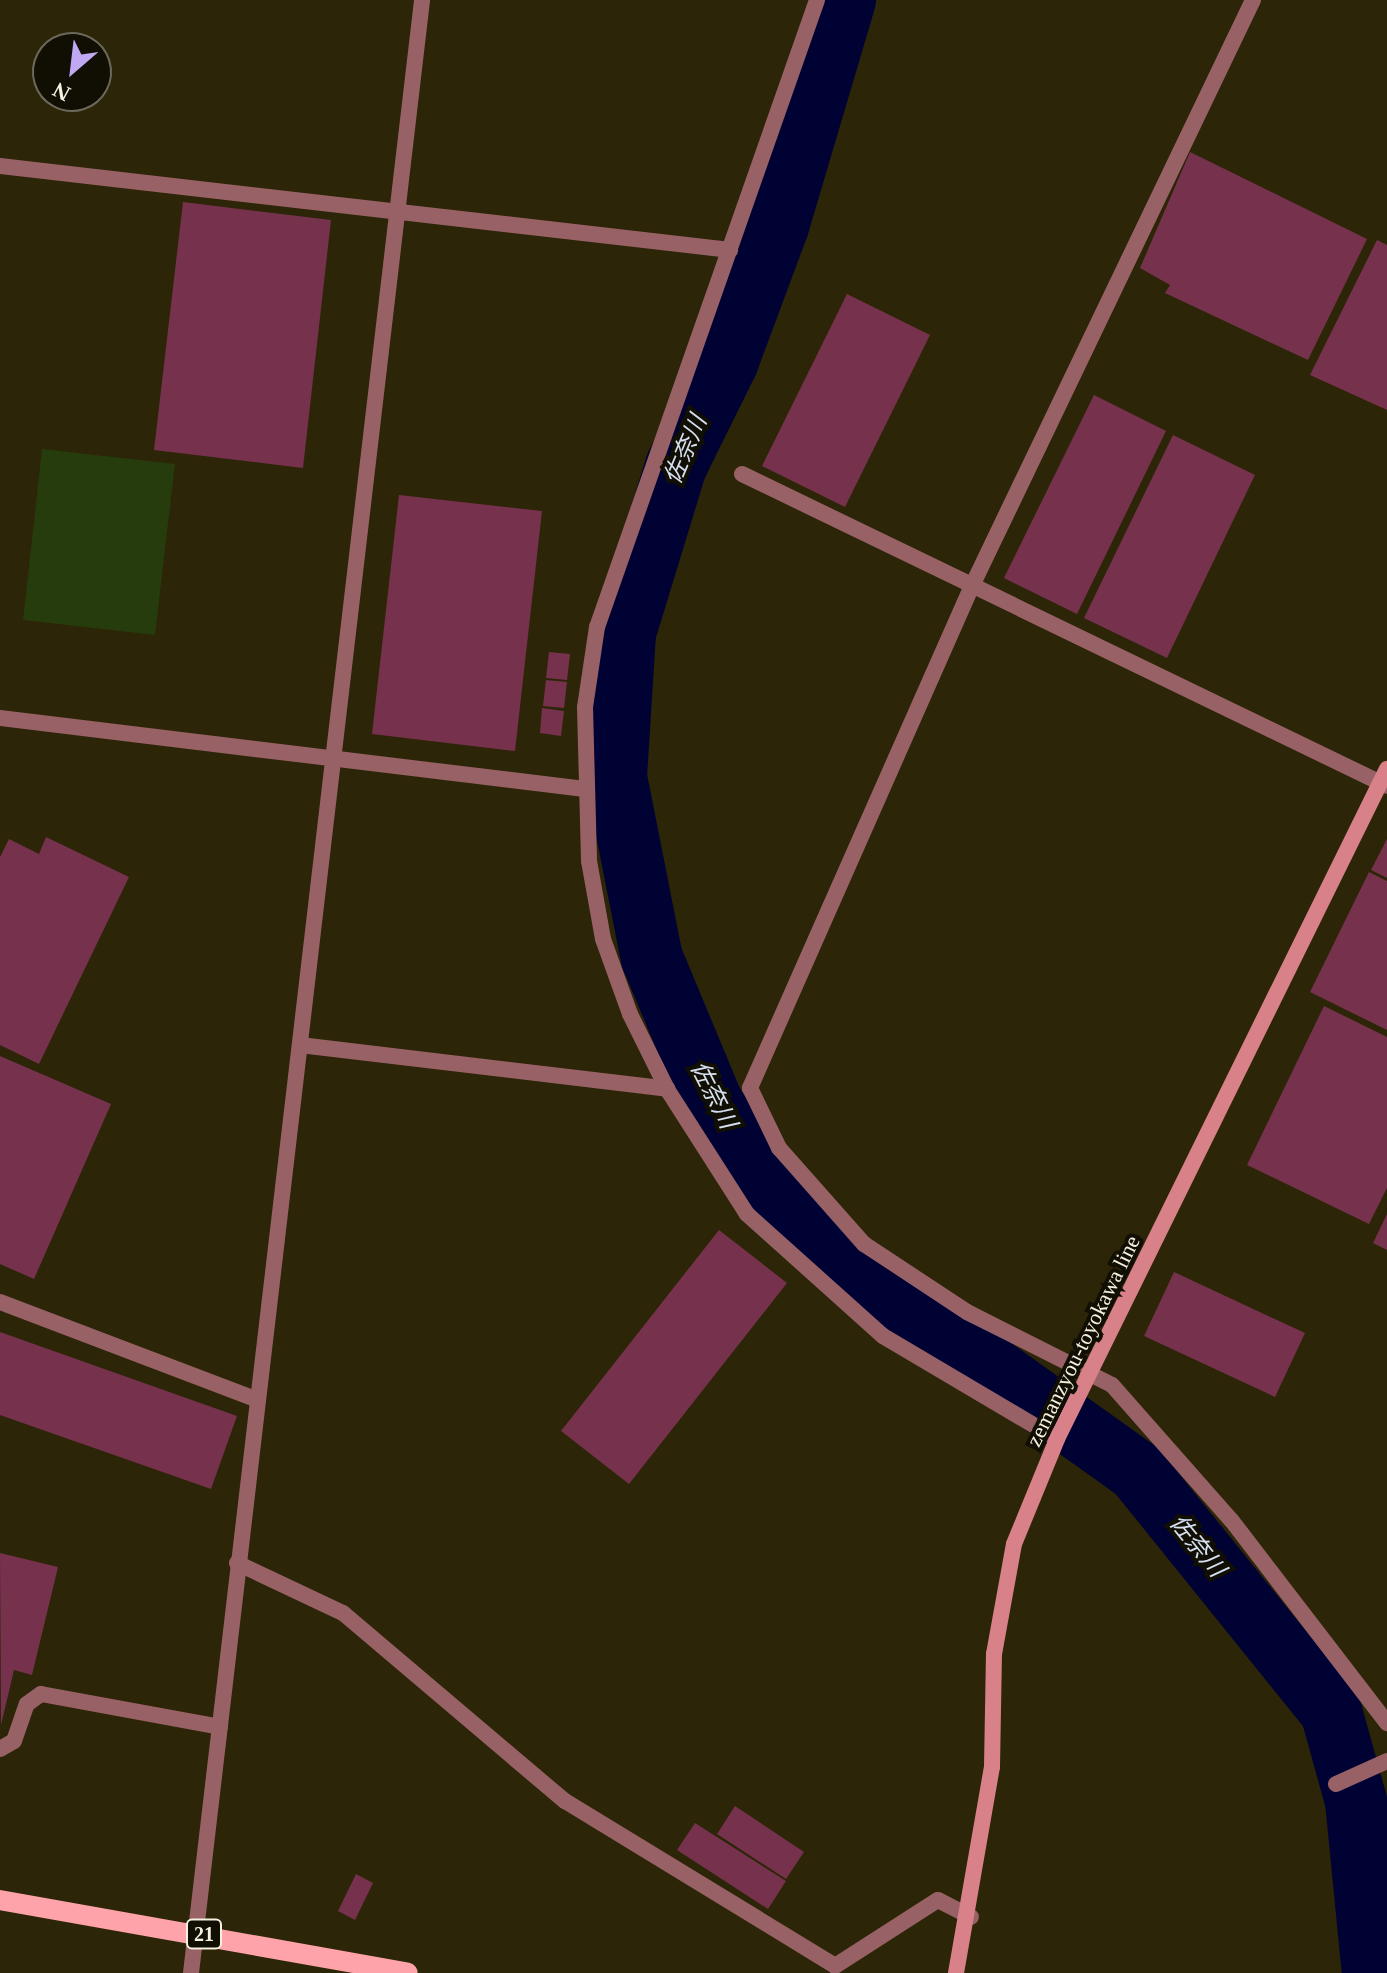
<!DOCTYPE html>
<meta charset="utf-8">
<style>
body{margin:0}
#map{position:relative;width:1387px;height:1973px;overflow:hidden;background:#2c2507;font-family:"Times New Roman","Noto Sans JP",serif}
div>[style]{position:absolute}
.green>*{inset:0;background:#263c0c}
.river>*{height:62px;margin:-31px;padding:0 31px;transform-origin:31px;border-radius:31px;background:#000234}
.building>*{inset:0;background:#76324d}
.street>*{height:16px;margin:-8px;padding:0 8px;transform-origin:8px;border-radius:8px;background:#986165}
.secondary>*{height:16px;margin:-8px;padding:0 8px;transform-origin:8px;border-radius:8px;background:#d98189}
.primary>*{height:20px;margin:-10px;padding:0 10px;transform-origin:10px;border-radius:10px;background:#ffa3aa}
span{translate:-50% -50%;white-space:nowrap;text-align:center;line-height:1.15;-webkit-text-stroke:8px #110e04;paint-order:stroke}
.shield-label span{padding:2px 6px;background:#110e04;border:2px solid;border-radius:6px;-webkit-text-stroke-width:0}
.shield-label{font-size:20px;color:#f5f1e0;font-weight:700}
.street-label{font-size:22px;color:#f5f1e0}
.water-label{font-size:24px;color:#d6e0f1;font-style:italic}
.north{position:absolute;left:32px;top:32px;width:80px;height:80px;box-sizing:border-box;background:#110e04;border:2px solid #6c695c;border-radius:50%;rotate:208deg;font-size:22px;font-weight:700;line-height:32px;text-align:center;color:#f5f1e0}
.north::after{content:'';display:block;margin:auto;width:28px;height:36px;background:#c1a8f3;clip-path:polygon(50% 0,100% 100%,50% 72%,0 100%)}
</style>
<div id="map">
<div class="green">
<i style="clip-path:polygon(42px 449px,175px 464px,155px 635px,23px 620px)"></i>
</div>
<div class="river">
<i style="left:845px;top:0;width:236px;rotate:106.5deg"></i>
<i style="left:778px;top:226px;width:146px;rotate:110.4deg"></i>
<i style="left:727px;top:363px;width:115px;rotate:116.3deg"></i>
<i style="left:676px;top:466px;width:175px;rotate:107deg"></i>
<i style="left:625px;top:633px;width:144px;rotate:93.6deg"></i>
<i style="left:616px;top:777px;width:185px;rotate:78.8deg"></i>
<i style="left:652px;top:958px;width:156px;rotate:67.4deg"></i>
<i style="left:712px;top:1102px;width:115px;rotate:57.8deg"></i>
<i style="left:773px;top:1199px;width:69px;rotate:43.8deg"></i>
<i style="left:823px;top:1247px;width:386px;rotate:35.5deg"></i>
<i style="left:1137px;top:1471px;width:309px;rotate:51.1deg"></i>
<i style="left:1331px;top:1711px;width:93px;rotate:74.5deg"></i>
<i style="left:1356px;top:1801px;width:173px;rotate:84.4deg"></i>
</div>
<div class="building">
<i style="clip-path:polygon(1190px 152px,1367px 239px,1308px 360px,1165px 293px,1170px 285px,1140px 268px)"></i>
<i style="clip-path:polygon(183px 202px,331px 220px,303px 468px,154px 450px)"></i>
<i style="clip-path:polygon(1377px 240px,1387px 245px,1387px 410px,1310px 375px)"></i>
<i style="clip-path:polygon(847px 294px,930px 335px,845px 507px,762px 466px)"></i>
<i style="clip-path:polygon(1094px 395px,1166px 431px,1077px 614px,1004px 578px)"></i>
<i style="clip-path:polygon(1173px 435px,1255px 475px,1167px 658px,1084px 618px)"></i>
<i style="clip-path:polygon(399px 495px,542px 511px,515px 751px,372px 734px)"></i>
<i style="clip-path:polygon(549px 652px,570px 654px,567px 680px,546px 678px)"></i>
<i style="clip-path:polygon(546px 680px,567px 682px,564px 708px,543px 706px)"></i>
<i style="clip-path:polygon(542px 708px,564px 711px,561px 736px,540px 733px)"></i>
<i style="clip-path:polygon(46px 837px,129px 877px,39px 1064px,0 1045px,0 857px,9px 839px,39px 854px)"></i>
<i style="clip-path:polygon(1387px 839px,1387px 878px,1371px 870px)"></i>
<i style="clip-path:polygon(1369px 872px,1387px 881px,1387px 1030px,1310px 992px)"></i>
<i style="clip-path:polygon(1324px 1006px,1387px 1037px,1387px 1188px,1369px 1224px,1247px 1165px)"></i>
<i style="clip-path:polygon(0 1056px,111px 1104px,34px 1279px,0 1264px)"></i>
<i style="clip-path:polygon(1387px 1214px,1387px 1250px,1373px 1243px)"></i>
<i style="clip-path:polygon(719px 1230px,787px 1283px,629px 1484px,561px 1431px)"></i>
<i style="clip-path:polygon(1174px 1272px,1305px 1333px,1275px 1397px,1144px 1336px)"></i>
<i style="clip-path:polygon(0 1332px,237px 1416px,211px 1489px,0 1415px)"></i>
<i style="clip-path:polygon(0 1553px,58px 1567px,32px 1675px,14px 1670px,1px 1725px)"></i>
<i style="clip-path:polygon(735px 1806px,804px 1852px,786px 1879px,717px 1834px)"></i>
<i style="clip-path:polygon(695px 1823px,786px 1881px,768px 1909px,677px 1850px)"></i>
<i style="clip-path:polygon(356px 1874px,373px 1883px,355px 1920px,338px 1911px)"></i>
</div>
<div class="street">
<i style="left:817px;top:0;width:664px;rotate:109.33deg"></i>
<i style="left:597px;top:627px;width:81px;rotate:98.5deg"></i>
<i style="left:585px;top:707px;width:154px;rotate:88.5deg"></i>
<i style="left:589px;top:861px;width:79px;rotate:79.8deg"></i>
<i style="left:603px;top:939px;width:80px;rotate:70.2deg"></i>
<i style="left:630px;top:1014px;width:84px;rotate:63.7deg"></i>
<i style="left:667px;top:1089px;width:148px;rotate:57.4deg"></i>
<i style="left:747px;top:1214px;width:183px;rotate:41.9deg"></i>
<i style="left:883px;top:1336px;width:202px;rotate:30.6deg"></i>
<i style="left:1253px;top:0;width:652px;rotate:115.62deg"></i>
<i style="left:971px;top:588px;width:547px;rotate:113.85deg"></i>
<i style="left:750px;top:1088px;width:67px;rotate:64.2deg"></i>
<i style="left:779px;top:1148px;width:128px;rotate:48.5deg"></i>
<i style="left:864px;top:1244px;width:123px;rotate:33.4deg"></i>
<i style="left:967px;top:1312px;width:162px;rotate:26.7deg"></i>
<i style="left:1112px;top:1385px;width:181px;rotate:48.6deg"></i>
<i style="left:1232px;top:1521px;width:255px;rotate:52.5deg"></i>
<i style="left:0;top:166px;width:735px;rotate:6.56deg"></i>
<i style="left:742px;top:474px;width:716px;rotate:25.81deg"></i>
<i style="left:0;top:718px;width:589px;rotate:6.92deg"></i>
<i style="left:300px;top:1045px;width:370px;rotate:6.8deg"></i>
<i style="left:0;top:1302px;width:276px;rotate:20.8deg"></i>
<i style="left:237px;top:1563px;width:117px;rotate:25.3deg"></i>
<i style="left:343px;top:1613px;width:291px;rotate:40.3deg"></i>
<i style="left:565px;top:1801px;width:316px;rotate:31.4deg"></i>
<i style="left:835px;top:1966px;width:122px;rotate:-32.7deg"></i>
<i style="left:938px;top:1900px;width:37px;rotate:27deg"></i>
<i style="left:0;top:1749px;width:16px;rotate:-30deg"></i>
<i style="left:14px;top:1741px;width:39px;rotate:-71deg"></i>
<i style="left:27px;top:1704px;width:17px;rotate:-36deg"></i>
<i style="left:41px;top:1694px;width:182px;rotate:10.4deg"></i>
<i style="left:1336px;top:1784px;width:56px;rotate:-24.3deg"></i>
<i style="left:191px;top:1973px;width:1986px;rotate:-83.32deg"></i>
</div>
<div class="secondary">
<i style="left:956px;top:1973px;width:209px;rotate:-80.1deg"></i>
<i style="left:992px;top:1767px;width:113px;rotate:-89deg"></i>
<i style="left:994px;top:1654px;width:112px;rotate:-79.7deg"></i>
<i style="left:1014px;top:1544px;width:113px;rotate:-67.7deg"></i>
<i style="left:1057px;top:1439px;width:747px;rotate:-63.78deg"></i>
</div>
<div class="primary">
<i style="left:0;top:1900px;width:414px;rotate:10.1deg"></i>
</div>
<div class="shield-label">
<span style="left:204px;top:1934px">21</span>
</div>
<div class="street-label">
<span style="left:1083px;top:1341px;rotate:-64deg">zemanzyou-toyokawa line</span>
</div>
<div class="water-label">
<span style="left:686px;top:450px;rotate:-67deg">佐奈川</span>
<span style="left:713px;top:1095px;rotate:63deg">佐奈川</span>
<span style="left:1197px;top:1546px;rotate:51deg">佐奈川</span>
</div>
<div class="north">N</div>
</div>
